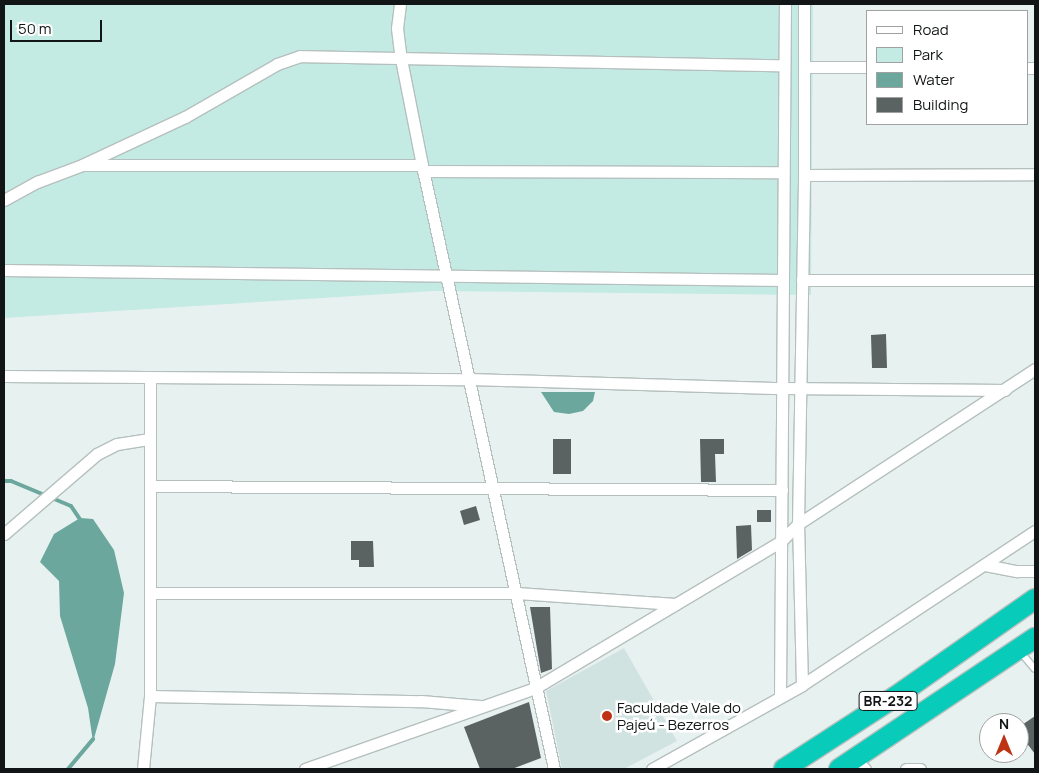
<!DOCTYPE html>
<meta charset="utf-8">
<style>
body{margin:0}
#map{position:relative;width:1039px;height:773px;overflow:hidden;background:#e7f2f0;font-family:Manrope,sans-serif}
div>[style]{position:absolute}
.built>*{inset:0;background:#d1e3e1}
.green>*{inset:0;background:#c4eae4}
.water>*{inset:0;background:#6ba79d}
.stream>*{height:4px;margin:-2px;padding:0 2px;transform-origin:2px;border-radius:2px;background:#6ba79d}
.building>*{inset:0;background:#5a6361}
.roads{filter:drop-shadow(1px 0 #b5c0be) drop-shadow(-1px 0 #b5c0be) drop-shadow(0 1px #b5c0be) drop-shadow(0 -1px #b5c0be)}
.lane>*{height:5.5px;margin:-2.75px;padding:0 2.75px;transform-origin:2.75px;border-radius:2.75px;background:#fff}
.street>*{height:11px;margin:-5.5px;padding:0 5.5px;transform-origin:5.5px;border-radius:5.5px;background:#fff}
.highway>*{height:20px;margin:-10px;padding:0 10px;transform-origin:10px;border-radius:10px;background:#09cbb9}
.dots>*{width:14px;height:14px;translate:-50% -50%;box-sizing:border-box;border:2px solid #fff;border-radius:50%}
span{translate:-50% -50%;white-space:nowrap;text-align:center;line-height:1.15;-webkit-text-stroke:5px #fff;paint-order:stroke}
.shield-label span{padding:1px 4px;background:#fff;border:1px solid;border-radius:4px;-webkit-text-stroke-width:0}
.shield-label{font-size:14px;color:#121515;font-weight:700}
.poi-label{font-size:15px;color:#121515}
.left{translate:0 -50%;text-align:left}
.frame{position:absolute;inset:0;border:5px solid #121515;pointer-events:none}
.legend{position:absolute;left:866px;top:10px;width:162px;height:115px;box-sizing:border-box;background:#fff;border:1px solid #a0a1a1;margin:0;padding:6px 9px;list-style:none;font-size:15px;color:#121515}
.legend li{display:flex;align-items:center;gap:10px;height:25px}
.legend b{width:25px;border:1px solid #a0a1a1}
.north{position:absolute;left:979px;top:713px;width:50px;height:50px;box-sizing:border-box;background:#fff;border:1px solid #a0a1a1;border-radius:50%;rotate:0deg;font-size:14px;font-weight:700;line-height:20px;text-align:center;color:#121515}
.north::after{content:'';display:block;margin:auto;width:18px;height:22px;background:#be3313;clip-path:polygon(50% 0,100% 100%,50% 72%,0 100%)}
.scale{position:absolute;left:10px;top:20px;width:92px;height:22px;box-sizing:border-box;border:2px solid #121515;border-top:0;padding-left:6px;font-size:15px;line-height:18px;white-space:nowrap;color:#121515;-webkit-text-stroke:4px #fff;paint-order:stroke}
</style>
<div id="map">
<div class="built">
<i style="clip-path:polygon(624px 648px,677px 741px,624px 769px,562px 769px,546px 691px)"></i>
</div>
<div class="green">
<i style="clip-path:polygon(4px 4px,813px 4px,811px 295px,434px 291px,4px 318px)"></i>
</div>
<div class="water">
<i style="clip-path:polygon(541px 392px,595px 392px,593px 401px,583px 411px,569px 414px,554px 412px)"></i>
<i style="clip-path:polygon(80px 518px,93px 519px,114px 550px,124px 593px,115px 664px,93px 742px,88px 708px,60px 616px,59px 581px,40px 562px,54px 534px)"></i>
</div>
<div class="stream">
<i style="left:4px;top:481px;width:7px"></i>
<i style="left:11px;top:481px;width:65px;rotate:22.6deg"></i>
<i style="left:71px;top:506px;width:18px;rotate:56deg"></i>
<i style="left:68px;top:769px;width:39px;rotate:-50deg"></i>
</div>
<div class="building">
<i style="clip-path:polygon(886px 334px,887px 368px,872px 368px,871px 335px)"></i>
<i style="clip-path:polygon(553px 439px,571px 439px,571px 474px,553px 474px)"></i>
<i style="clip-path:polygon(700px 439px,724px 439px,724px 454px,715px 454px,716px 482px,701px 482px)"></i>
<i style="clip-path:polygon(476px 506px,480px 520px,464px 525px,460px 511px)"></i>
<i style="clip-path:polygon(757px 510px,771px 510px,771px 522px,757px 522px)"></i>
<i style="clip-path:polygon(751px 525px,752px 550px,737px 559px,736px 526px)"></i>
<i style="clip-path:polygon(351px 541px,373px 541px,374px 567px,359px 567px,359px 560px,351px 560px)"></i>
<i style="clip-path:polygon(530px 607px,550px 607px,552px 669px,541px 673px)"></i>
<i style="clip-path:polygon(529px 702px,541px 758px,512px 769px,480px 769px,464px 727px)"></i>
<i style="clip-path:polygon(1035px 716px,1035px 754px,1019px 733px,1019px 727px)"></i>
</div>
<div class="roads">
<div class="lane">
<i style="left:1020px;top:651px;width:23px;rotate:50deg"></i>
</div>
<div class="street">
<i style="left:400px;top:4px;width:24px;rotate:97deg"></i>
<i style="left:397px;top:28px;width:31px;rotate:83deg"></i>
<i style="left:401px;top:59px;width:108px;rotate:78.8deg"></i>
<i style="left:422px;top:165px;width:618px;rotate:77.67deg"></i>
<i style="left:804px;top:67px;width:64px"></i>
<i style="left:1028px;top:68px;width:7px"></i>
<i style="left:86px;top:165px;width:336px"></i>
<i style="left:423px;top:171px;width:360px;rotate:0.2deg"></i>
<i style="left:804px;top:175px;width:231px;rotate:-0.2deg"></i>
<i style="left:4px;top:200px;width:38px;rotate:-29deg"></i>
<i style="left:37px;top:182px;width:48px;rotate:-20.7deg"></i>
<i style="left:82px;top:165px;width:114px;rotate:-25deg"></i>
<i style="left:185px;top:117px;width:106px;rotate:-29.9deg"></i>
<i style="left:277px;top:64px;width:24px;rotate:-19deg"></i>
<i style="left:300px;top:56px;width:484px;rotate:1.1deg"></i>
<i style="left:4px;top:270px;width:779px;rotate:0.74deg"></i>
<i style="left:802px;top:280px;width:233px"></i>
<i style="left:4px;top:376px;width:466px;rotate:0.4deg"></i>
<i style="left:470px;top:379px;width:312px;rotate:1.7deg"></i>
<i style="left:782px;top:388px;width:223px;rotate:0.5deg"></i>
<i style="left:150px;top:486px;width:632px;rotate:0.36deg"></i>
<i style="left:4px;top:534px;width:123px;rotate:-40.7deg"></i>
<i style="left:97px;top:454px;width:22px;rotate:-27deg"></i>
<i style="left:117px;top:444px;width:33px;rotate:-9deg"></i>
<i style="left:985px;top:565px;width:33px;rotate:11deg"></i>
<i style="left:1017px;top:571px;width:18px"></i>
<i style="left:150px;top:593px;width:367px"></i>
<i style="left:517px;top:593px;width:159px;rotate:4deg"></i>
<i style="left:802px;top:685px;width:161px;rotate:-91.4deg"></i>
<i style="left:798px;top:524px;width:349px;rotate:-89deg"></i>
<i style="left:804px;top:175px;width:171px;rotate:-90deg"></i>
<i style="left:150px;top:696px;width:271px;rotate:1.1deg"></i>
<i style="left:421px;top:701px;width:59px;rotate:4.8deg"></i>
<i style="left:780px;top:697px;width:693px;rotate:-89.59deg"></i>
<i style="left:855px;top:759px;width:14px;rotate:45deg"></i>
<i style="left:143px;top:769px;width:73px;rotate:-84.5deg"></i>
<i style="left:150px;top:696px;width:319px;rotate:-90deg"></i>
<i style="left:305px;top:769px;width:244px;rotate:-19.4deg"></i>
<i style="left:535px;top:688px;width:285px;rotate:-30.8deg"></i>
<i style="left:780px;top:542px;width:25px;rotate:-45deg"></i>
<i style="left:798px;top:524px;width:283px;rotate:-33.2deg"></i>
<i style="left:652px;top:769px;width:172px;rotate:-29.2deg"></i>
<i style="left:802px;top:685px;width:279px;rotate:-33.5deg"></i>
<i style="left:906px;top:769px;width:14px"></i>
</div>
<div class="highway">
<i style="left:784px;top:769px;width:132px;rotate:-33deg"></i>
<i style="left:895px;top:697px;width:171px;rotate:-35deg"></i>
<i style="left:839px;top:769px;width:236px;rotate:-33.8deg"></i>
</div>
</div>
<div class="dots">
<i style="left:607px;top:716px;background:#be3313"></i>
</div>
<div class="shield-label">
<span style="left:888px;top:701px">BR-232</span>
</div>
<div class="poi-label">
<span class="left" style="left:617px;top:716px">Faculdade Vale do<br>Pajeú - Bezerros</span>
</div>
<div class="frame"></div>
<ul class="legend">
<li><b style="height:6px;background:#fff"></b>Road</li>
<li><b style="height:14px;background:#c4eae4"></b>Park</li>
<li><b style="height:14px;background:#6ba79d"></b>Water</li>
<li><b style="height:14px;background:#5a6361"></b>Building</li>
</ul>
<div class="north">N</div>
<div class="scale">50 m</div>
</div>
